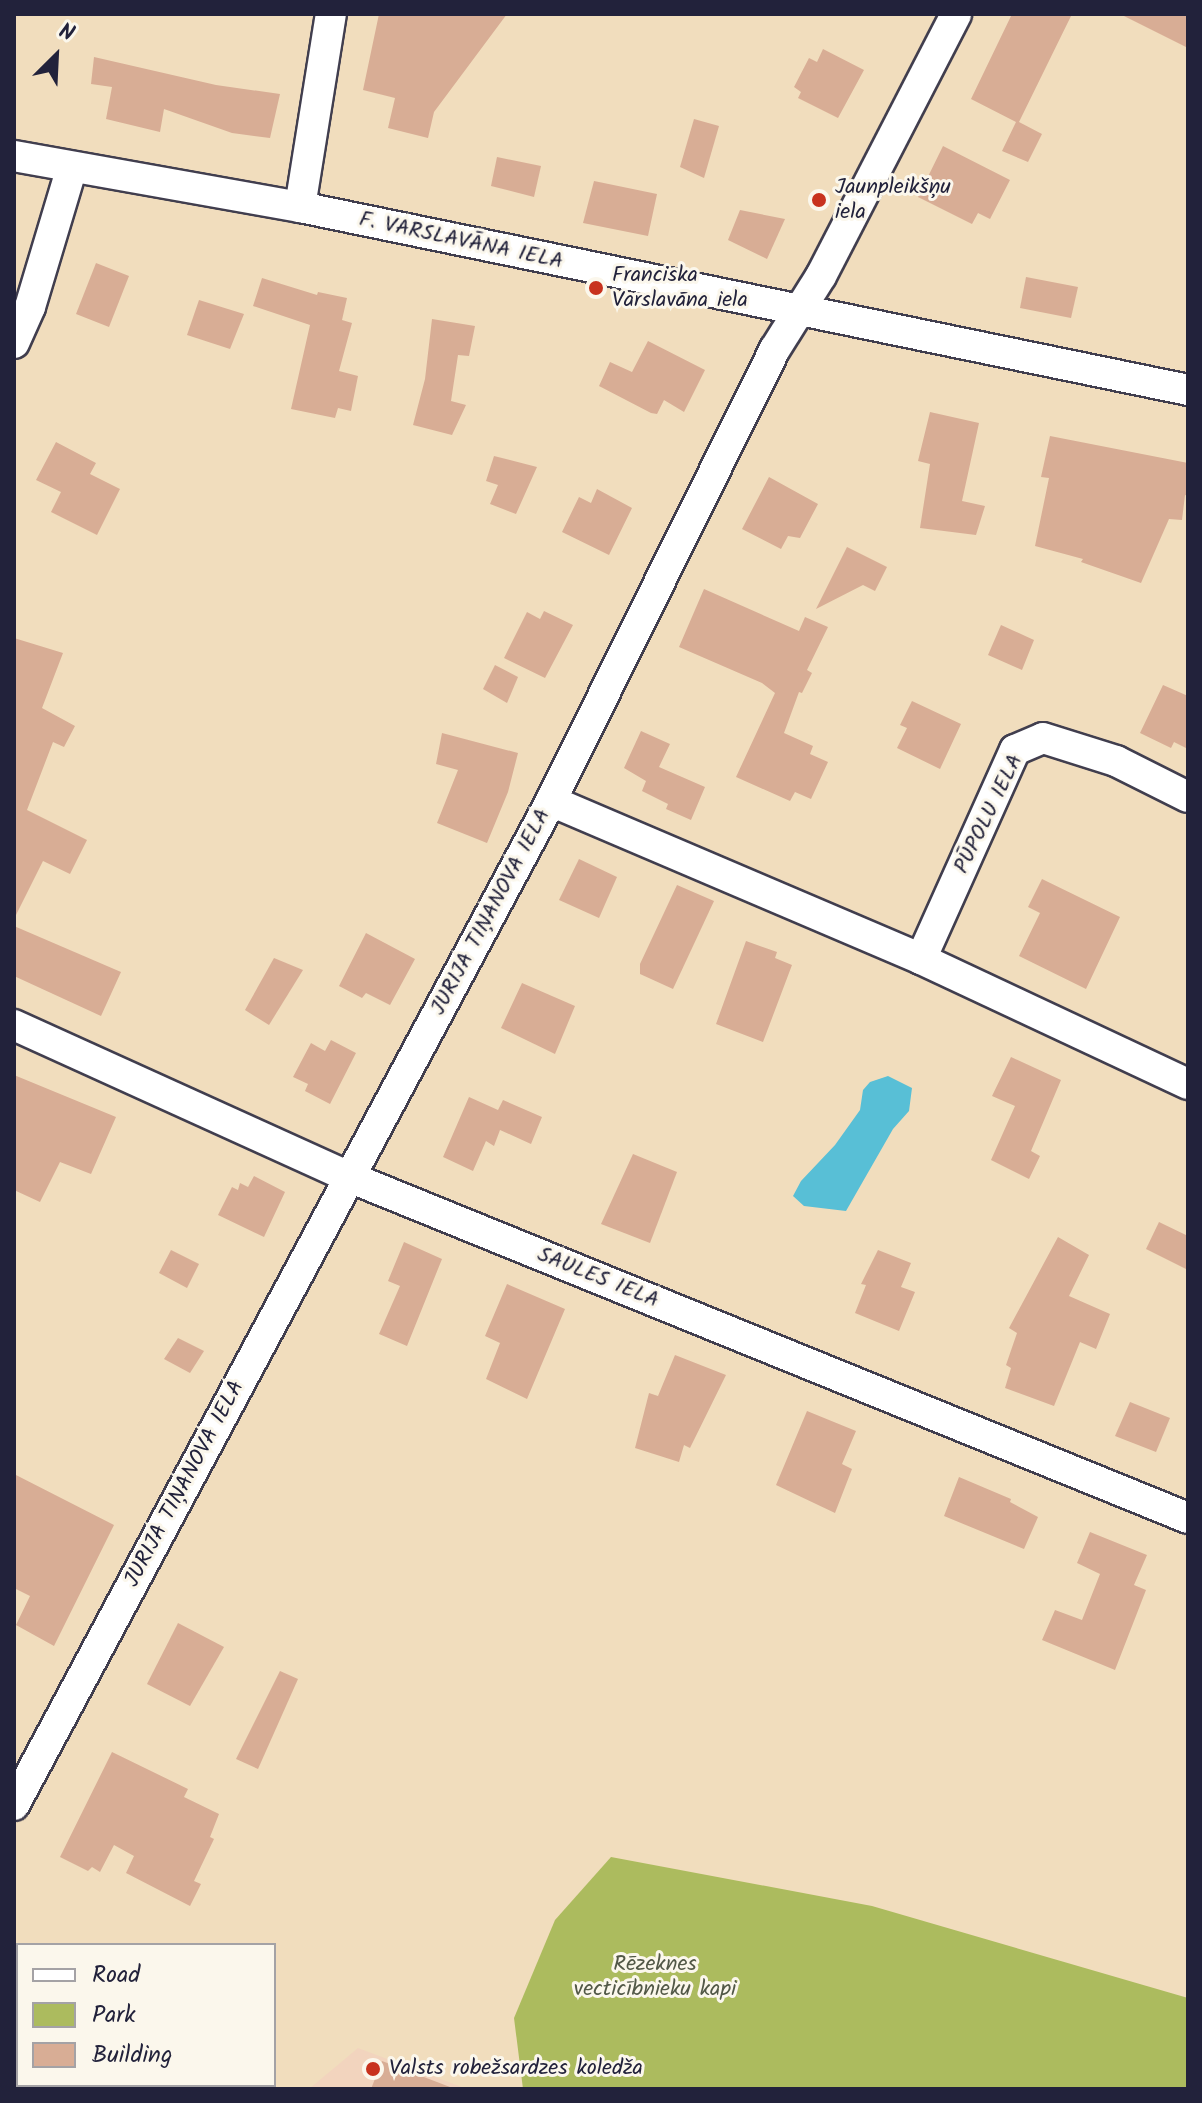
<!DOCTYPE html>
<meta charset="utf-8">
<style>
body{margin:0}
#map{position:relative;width:1202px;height:2103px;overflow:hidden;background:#f1ddbd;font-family:Kalam,sans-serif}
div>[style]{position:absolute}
.built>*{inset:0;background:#f2d4be}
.green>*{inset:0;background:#acbb5e}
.water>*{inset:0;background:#58bfd6}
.building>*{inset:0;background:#d8ad95}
.roads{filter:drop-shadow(2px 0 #413e4e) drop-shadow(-2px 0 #413e4e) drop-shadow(0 2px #413e4e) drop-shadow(0 -2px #413e4e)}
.street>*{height:30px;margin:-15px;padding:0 15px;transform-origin:15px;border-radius:15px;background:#fff}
.dots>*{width:22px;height:22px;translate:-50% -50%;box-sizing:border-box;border:4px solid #fbf7ec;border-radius:50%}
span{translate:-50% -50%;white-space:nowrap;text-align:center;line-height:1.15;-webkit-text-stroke:6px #fbf7ec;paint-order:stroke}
.poi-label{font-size:22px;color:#22223b}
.left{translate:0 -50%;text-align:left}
.street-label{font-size:22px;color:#22223b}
.park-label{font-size:22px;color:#525847}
.frame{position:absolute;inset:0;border:16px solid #22223b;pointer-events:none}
.legend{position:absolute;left:16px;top:1943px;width:260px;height:144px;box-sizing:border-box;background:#fbf7ec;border:2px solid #a4a2a5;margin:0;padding:10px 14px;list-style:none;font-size:24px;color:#22223b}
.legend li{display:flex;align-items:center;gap:16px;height:40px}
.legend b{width:40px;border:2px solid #a4a2a5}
.north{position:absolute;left:16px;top:16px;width:80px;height:80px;-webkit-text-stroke:6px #fbf7ec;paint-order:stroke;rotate:24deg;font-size:22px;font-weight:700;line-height:32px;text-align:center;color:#22223b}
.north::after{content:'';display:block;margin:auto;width:28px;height:36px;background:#22223b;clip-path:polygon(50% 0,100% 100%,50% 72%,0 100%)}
</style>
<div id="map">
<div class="built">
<i style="clip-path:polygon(14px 2016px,18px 2018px,18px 2085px,186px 2085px,196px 2089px,14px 2089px)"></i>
<i style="clip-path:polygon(358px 2048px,467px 2089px,309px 2089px)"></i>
</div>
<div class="green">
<i style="clip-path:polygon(611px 1857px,872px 1906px,1188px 1998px,1188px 2089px,523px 2089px,514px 2018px,555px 1920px)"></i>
</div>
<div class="water">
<i style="clip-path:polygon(888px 1076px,912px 1088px,909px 1111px,893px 1129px,846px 1211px,804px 1206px,793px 1196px,801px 1181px,835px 1145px,860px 1110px,863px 1090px,870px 1082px)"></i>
</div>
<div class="building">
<i style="clip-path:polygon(379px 14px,507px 14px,434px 112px,428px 138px,388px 128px,395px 98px,363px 90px)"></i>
<i style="clip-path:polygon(1012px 14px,1072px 14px,1019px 122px,1042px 134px,1028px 162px,1002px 151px,1016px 122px,971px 99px)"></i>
<i style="clip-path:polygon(1120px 14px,1188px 14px,1188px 48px)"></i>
<i style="clip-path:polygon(823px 49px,864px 70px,838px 118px,798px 98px,801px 92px,794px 87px,809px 58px,817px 62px)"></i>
<i style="clip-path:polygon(94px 57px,216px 85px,280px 94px,270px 138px,232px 133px,164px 109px,160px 132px,106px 119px,112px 87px,91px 84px)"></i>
<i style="clip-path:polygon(694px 119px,719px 126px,704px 178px,680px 167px)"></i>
<i style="clip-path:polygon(943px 146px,1010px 180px,990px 219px,978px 213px,972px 224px,918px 197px)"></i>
<i style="clip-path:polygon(497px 157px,541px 166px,534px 197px,491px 186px)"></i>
<i style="clip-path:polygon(594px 181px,657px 194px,648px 236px,583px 223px)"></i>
<i style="clip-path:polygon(740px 210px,785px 219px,767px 259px,728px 240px)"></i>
<i style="clip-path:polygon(96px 263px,129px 276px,109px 327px,76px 314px)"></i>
<i style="clip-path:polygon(1026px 277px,1078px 287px,1071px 318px,1020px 308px)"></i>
<i style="clip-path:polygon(262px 278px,317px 295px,318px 292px,347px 298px,342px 320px,352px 323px,339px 371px,358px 376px,351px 411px,338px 408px,335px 418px,291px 409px,310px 325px,253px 306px)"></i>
<i style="clip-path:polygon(199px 300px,244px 314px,230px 349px,187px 335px)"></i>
<i style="clip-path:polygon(432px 319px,475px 326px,469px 356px,458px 355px,451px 401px,466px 405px,452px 435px,413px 425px,425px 379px)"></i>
<i style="clip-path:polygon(648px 341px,705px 370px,684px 412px,664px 400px,657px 414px,651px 413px,599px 386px,610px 362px,632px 372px)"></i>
<i style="clip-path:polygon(930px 412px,979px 423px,962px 501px,985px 506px,976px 535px,920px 528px,930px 464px,918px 461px)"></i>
<i style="clip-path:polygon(1050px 436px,1188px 463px,1188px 496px,1185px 495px,1182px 520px,1169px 519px,1141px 583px,1081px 562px,1083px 559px,1035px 546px,1049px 478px,1041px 477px)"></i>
<i style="clip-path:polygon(56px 442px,96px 463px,90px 474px,120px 489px,97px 535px,51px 512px,61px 492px,36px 480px)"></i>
<i style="clip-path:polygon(494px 456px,537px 467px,516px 514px,490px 504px,498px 485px,486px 481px)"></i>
<i style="clip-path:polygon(769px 477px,818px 504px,800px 538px,788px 536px,781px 549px,742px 529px)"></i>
<i style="clip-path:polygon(597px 489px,632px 508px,609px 555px,562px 532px,579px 497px,591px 503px)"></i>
<i style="clip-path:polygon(847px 547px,887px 567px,875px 591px,863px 585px,816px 609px)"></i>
<i style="clip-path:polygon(704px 589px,799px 631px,805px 617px,828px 627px,807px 670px,812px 673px,802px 693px,799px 692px,784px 733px,813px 746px,810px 754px,828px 762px,811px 799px,795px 792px,790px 801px,736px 777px,775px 693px,762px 683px,679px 647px)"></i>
<i style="clip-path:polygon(544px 611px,573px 625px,545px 678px,504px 658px,527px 612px,540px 619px)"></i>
<i style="clip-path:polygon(1001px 625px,1034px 640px,1022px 670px,988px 655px)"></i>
<i style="clip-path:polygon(14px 638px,63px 653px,42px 708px,75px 726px,64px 747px,53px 742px,27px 810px,87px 840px,70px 874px,43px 861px,14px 919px)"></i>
<i style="clip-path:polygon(495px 665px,518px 677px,507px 703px,483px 689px)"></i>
<i style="clip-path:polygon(1163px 685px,1188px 696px,1188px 749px,1174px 742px,1171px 748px,1140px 733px)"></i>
<i style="clip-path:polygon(912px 701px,961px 724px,940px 769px,897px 748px,907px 728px,900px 725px)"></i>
<i style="clip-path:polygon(641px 731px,670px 744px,659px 767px,705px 787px,691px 820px,666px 809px,668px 804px,642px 791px,646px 781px,624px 768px)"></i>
<i style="clip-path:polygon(442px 733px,518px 753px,508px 792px,487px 843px,437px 823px,458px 770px,436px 764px)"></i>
<i style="clip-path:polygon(579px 859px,617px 877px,599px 918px,559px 900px)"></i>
<i style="clip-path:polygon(1042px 879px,1120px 917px,1086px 989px,1019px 956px,1040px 913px,1028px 907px)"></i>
<i style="clip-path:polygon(677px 885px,714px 901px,673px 989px,640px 974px,640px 964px)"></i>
<i style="clip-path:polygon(14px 926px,121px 972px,101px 1016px,14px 976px)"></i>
<i style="clip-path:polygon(366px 933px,415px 959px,390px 1005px,366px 993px,362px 998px,339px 986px)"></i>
<i style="clip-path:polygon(746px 941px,777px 952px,775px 958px,792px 965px,763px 1042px,716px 1024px)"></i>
<i style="clip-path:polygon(274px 958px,303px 970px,269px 1025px,245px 1010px)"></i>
<i style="clip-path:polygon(522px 983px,575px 1006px,555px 1054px,501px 1028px)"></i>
<i style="clip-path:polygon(331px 1040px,356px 1053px,330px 1104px,305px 1091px,308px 1084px,293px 1077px,311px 1043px,325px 1051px)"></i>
<i style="clip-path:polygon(1011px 1057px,1061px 1080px,1031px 1151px,1040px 1156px,1029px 1179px,991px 1160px,1015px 1106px,992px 1096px)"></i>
<i style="clip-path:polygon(14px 1075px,116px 1117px,91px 1174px,60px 1162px,40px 1202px,14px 1190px)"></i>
<i style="clip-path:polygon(469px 1097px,498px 1110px,503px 1100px,542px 1117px,531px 1144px,500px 1130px,494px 1146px,486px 1141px,473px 1171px,443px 1157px)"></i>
<i style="clip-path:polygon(633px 1154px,677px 1172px,650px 1243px,601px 1224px)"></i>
<i style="clip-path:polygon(254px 1176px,285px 1192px,264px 1237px,218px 1215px,232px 1187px,238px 1190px,240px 1183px,248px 1187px)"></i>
<i style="clip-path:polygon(1159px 1222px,1188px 1236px,1188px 1270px,1146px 1249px)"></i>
<i style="clip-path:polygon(1058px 1237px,1089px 1255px,1069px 1296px,1110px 1314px,1096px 1349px,1080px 1342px,1054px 1406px,1005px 1388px,1011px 1368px,1006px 1365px,1017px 1333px,1009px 1328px)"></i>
<i style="clip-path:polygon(404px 1242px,442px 1259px,407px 1346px,379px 1334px,400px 1286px,388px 1281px)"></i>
<i style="clip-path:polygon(171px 1250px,199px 1264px,187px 1288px,159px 1273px)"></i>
<i style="clip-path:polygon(878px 1250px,911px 1263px,901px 1287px,915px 1292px,899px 1331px,855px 1313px,866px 1285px,861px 1284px)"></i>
<i style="clip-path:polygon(507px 1284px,565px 1309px,527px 1399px,486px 1379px,500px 1343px,485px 1336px)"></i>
<i style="clip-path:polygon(178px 1338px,204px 1351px,190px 1373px,164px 1359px)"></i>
<i style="clip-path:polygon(675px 1355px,726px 1375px,690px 1448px,684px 1445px,679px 1462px,635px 1448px,649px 1393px,658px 1396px)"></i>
<i style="clip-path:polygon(1130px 1402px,1170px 1418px,1156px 1452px,1115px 1436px)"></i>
<i style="clip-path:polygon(807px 1411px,856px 1431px,842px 1464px,852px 1469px,835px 1513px,776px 1485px)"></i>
<i style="clip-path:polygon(14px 1474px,114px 1525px,54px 1646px,16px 1625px,30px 1596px,14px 1588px)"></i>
<i style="clip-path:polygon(959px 1477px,1011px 1499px,1010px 1502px,1038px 1517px,1024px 1549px,944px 1516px)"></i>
<i style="clip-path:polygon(1090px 1532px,1147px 1555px,1134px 1585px,1146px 1590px,1115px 1670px,1042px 1640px,1055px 1610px,1082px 1620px,1100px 1574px,1077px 1563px)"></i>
<i style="clip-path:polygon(178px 1623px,224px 1647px,190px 1706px,147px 1684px)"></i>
<i style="clip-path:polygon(280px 1671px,298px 1679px,258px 1769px,236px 1759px)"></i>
<i style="clip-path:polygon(112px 1752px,188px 1789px,184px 1797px,219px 1814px,210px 1837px,214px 1839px,194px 1881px,201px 1884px,190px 1906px,126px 1873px,134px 1856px,114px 1845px,100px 1872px,92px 1867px,88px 1871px,60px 1857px)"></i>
<i style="clip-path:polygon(382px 2061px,450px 2087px,450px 2089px,371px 2089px)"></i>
</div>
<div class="roads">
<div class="street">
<i style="left:14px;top:156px;width:291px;rotate:10.1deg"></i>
<i style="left:300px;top:207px;width:907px;rotate:11.64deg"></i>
<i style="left:300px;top:207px;width:195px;rotate:-80.9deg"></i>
<i style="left:14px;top:343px;width:39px;rotate:-66deg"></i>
<i style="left:30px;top:307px;width:146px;rotate:-73.3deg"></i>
<i style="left:551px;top:801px;width:402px;rotate:23.1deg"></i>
<i style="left:921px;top:959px;width:295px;rotate:25.1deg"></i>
<i style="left:921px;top:959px;width:229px;rotate:-65.8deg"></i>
<i style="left:1015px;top:750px;width:30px;rotate:-23deg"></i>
<i style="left:1043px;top:738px;width:77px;rotate:17.5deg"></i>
<i style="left:1116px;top:761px;width:80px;rotate:26.6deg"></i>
<i style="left:14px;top:1025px;width:368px;rotate:24.4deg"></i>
<i style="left:349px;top:1177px;width:906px;rotate:22.12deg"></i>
<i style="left:14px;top:1805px;width:1139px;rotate:-61.86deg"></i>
<i style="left:551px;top:801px;width:504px;rotate:-63.64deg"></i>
<i style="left:775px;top:349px;width:86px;rotate:-57.8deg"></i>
<i style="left:821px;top:276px;width:295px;rotate:-62.7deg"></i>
</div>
</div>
<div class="dots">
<i style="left:819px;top:200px;background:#c8321e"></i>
<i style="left:596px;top:288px;background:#c8321e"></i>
<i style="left:373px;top:2069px;background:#c8321e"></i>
</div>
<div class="poi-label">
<span class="left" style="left:835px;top:200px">Jaunpleikšņu<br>iela</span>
<span class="left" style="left:612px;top:288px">Franciska<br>Varslavāna iela</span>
<span class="left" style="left:389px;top:2069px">Valsts robežsardzes koledža</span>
</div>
<div class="street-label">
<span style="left:461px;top:241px;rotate:12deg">F. VARSLAVĀNA IELA</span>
<span style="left:989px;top:814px;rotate:-64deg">PŪPOLU IELA</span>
<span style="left:491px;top:912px;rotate:-62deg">JURIJA TIŅANOVA IELA</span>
<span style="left:598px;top:1278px;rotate:22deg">SAULES IELA</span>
<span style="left:185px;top:1484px;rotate:-62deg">JURIJA TIŅANOVA IELA</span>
</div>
<div class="park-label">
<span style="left:655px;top:1977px">Rēzeknes<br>vecticībnieku kapi</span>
</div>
<div class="frame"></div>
<ul class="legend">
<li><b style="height:10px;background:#fff"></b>Road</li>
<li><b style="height:22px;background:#acbb5e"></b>Park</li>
<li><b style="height:22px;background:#d8ad95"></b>Building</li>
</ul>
<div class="north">N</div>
</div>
